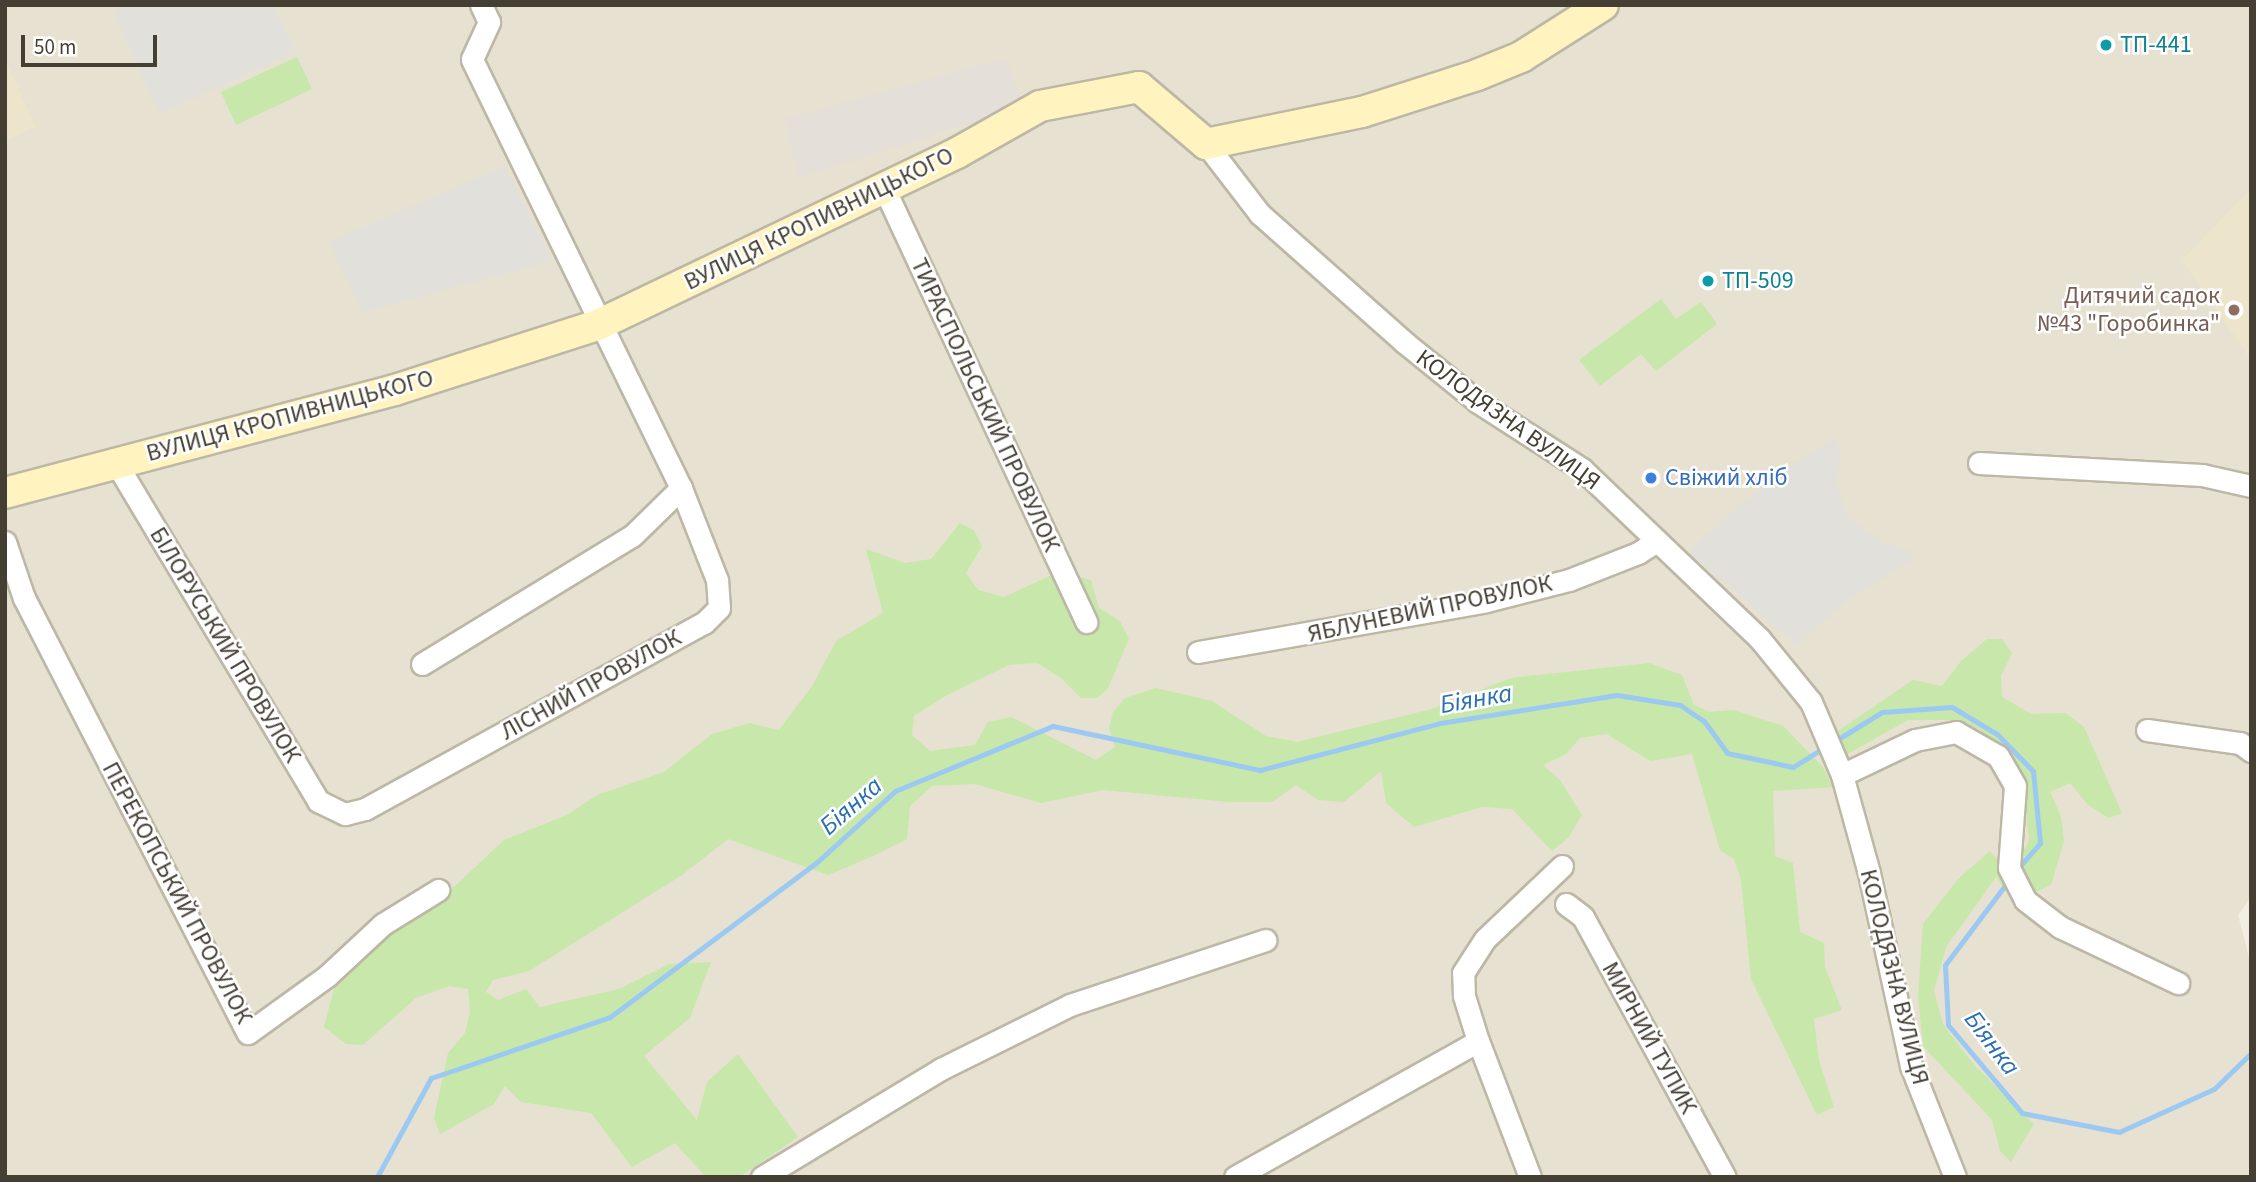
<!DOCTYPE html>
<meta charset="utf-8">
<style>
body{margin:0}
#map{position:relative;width:2256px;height:1182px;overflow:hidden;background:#f2eee3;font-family:"Source Sans 3",sans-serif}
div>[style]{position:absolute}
.residential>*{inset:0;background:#e6e1d0}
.industrial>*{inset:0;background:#e4dfd8}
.education>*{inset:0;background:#ece5cc}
.green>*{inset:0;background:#c7e8aa}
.parking>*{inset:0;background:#e2e0db}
.stream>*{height:5px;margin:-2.5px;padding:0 2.5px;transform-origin:2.5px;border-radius:2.5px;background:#9cc9f1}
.roads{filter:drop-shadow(2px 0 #bdb7a5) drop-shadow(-2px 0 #bdb7a5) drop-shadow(0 2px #bdb7a5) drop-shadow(0 -2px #bdb7a5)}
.street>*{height:21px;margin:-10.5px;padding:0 10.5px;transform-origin:10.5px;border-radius:10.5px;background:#fff}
.secondary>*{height:30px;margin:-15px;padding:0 15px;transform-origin:15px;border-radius:15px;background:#fff4bf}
.dots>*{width:19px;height:19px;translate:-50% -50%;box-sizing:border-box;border:4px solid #fff;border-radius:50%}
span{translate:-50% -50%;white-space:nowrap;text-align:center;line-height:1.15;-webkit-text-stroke:5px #fff;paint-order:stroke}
.culture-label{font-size:24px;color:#0d838f}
.left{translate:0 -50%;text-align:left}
.street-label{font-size:24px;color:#443e33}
.education-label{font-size:24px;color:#785e54}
.right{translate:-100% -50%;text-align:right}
.shop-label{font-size:24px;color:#366cbe}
.water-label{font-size:26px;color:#2a6fb1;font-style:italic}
.frame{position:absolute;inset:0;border:7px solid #443e33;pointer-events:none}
.scale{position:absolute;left:21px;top:35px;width:136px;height:32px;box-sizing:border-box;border:4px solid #443e33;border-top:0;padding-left:9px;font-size:21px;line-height:24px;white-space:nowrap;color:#443e33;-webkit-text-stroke:5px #fff;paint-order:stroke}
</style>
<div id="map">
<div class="residential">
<i style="clip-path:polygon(5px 5px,2251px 5px,2251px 897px,2238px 915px,2251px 965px,2251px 1177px,5px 1177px)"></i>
</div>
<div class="industrial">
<i style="clip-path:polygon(1006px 58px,1022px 106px,799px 178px,785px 119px)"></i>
</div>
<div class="education">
<i style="clip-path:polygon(5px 59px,36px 127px,5px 140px)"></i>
<i style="clip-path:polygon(2251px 189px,2251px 360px,2182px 260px)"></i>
</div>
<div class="green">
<i style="clip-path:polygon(297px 57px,312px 89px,236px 125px,221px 92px)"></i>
<i style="clip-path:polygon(1661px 299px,1676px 319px,1701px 302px,1717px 324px,1656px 371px,1641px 354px,1600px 386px,1579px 360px)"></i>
<i style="clip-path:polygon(960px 523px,974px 530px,982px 546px,966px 573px,978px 590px,1004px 597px,1058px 572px,1091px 580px,1099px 608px,1120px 621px,1129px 639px,1108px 688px,1097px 698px,1081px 698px,1061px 678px,1037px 663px,1009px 665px,947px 695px,914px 716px,912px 735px,930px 751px,975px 745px,988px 722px,1011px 717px,1096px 760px,1115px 747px,1109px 728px,1113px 712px,1125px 698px,1156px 688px,1212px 701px,1266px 736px,1297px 742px,1432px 709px,1511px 678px,1649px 663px,1682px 675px,1694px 705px,1710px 712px,1734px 710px,1783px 726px,1823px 767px,1833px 787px,1773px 791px,1775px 856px,1793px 863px,1800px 932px,1824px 943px,1825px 967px,1842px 1010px,1814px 1019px,1819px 1061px,1834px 1107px,1817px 1115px,1751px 979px,1741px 880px,1734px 859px,1720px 850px,1692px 754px,1650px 761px,1607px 734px,1580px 738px,1566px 754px,1543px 765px,1560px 780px,1582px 815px,1568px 838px,1552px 851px,1512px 809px,1482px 807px,1414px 827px,1386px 803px,1381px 771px,1344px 802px,1318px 800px,1296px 785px,1272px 802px,1229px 802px,1103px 790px,1041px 803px,975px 784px,932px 786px,910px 806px,907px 839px,871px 857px,828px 875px,728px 839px,682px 875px,529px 971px,493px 980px,486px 992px,498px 1000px,526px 989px,540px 1007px,619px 989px,669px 964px,711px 962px,690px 1018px,644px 1056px,697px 1120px,707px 1082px,738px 1054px,798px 1137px,739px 1177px,706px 1177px,675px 1143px,632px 1167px,591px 1113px,521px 1102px,505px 1086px,494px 1104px,440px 1134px,434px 1118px,448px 1053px,465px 1033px,470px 1012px,468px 989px,449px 986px,416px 998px,363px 1045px,346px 1044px,324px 1027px,338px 974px,381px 933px,454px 887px,504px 840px,567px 815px,597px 795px,664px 772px,712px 734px,750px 723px,779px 730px,812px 686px,836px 641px,883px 613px,866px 549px,905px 563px,931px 559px)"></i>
<i style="clip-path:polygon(1987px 639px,2002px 639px,2012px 653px,2001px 676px,2002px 697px,2031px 714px,2066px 713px,2084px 727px,2122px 813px,2109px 818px,2088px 805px,2070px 783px,2050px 792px,2061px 816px,2064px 841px,2051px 885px,2036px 892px,2020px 884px,2006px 892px,1996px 877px,1946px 947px,1934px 991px,1943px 1024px,1974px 1065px,2034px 1124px,2011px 1162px,2000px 1151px,1992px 1120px,1923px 1046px,1918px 996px,1923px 924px,1958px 879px,1990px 851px,2000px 863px,2018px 860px,2029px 841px,2024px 787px,2009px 754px,1979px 729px,1952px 720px,1908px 720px,1844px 756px,1838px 731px,1913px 680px,1942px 686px,1961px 661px)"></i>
</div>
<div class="parking">
<i style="clip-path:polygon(126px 5px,273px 5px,295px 52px,160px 114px,113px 11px)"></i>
<i style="clip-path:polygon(505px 166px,551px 261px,363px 312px,329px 242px)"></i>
<i style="clip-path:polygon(1836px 438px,1840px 450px,1837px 482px,1847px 517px,1883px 543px,1913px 552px,1910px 561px,1849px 599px,1797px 645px,1688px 551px,1774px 476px)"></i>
</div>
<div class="stream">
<i style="left:1835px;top:741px;width:55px;rotate:-31.7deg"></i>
<i style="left:1882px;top:712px;width:70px;rotate:-4.1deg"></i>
<i style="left:1952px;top:707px;width:52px;rotate:31deg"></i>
<i style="left:1997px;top:734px;width:52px;rotate:45.8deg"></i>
<i style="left:2033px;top:771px;width:72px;rotate:84.4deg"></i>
<i style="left:2040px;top:843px;width:35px;rotate:131deg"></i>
<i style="left:2009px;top:880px;width:106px;rotate:127deg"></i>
<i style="left:1945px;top:965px;width:60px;rotate:87.1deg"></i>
<i style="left:1948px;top:1025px;width:115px;rotate:49.9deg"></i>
<i style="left:2022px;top:1113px;width:99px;rotate:11.1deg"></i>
<i style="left:2119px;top:1132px;width:104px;rotate:-24.4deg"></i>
<i style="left:2214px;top:1089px;width:52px;rotate:-44.2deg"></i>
<i style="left:377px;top:1177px;width:113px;rotate:-61.4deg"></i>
<i style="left:431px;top:1078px;width:189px;rotate:-18.8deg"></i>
<i style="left:610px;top:1017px;width:257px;rotate:-36.8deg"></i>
<i style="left:816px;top:863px;width:107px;rotate:-42.3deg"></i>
<i style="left:895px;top:791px;width:171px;rotate:-22.4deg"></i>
<i style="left:1053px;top:726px;width:212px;rotate:12deg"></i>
<i style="left:1260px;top:770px;width:186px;rotate:-14.6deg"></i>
<i style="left:1440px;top:723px;width:179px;rotate:-9deg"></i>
<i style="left:1617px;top:695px;width:64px;rotate:9deg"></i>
<i style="left:1680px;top:705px;width:29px;rotate:34deg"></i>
<i style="left:1704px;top:721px;width:39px;rotate:54deg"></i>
<i style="left:1727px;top:753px;width:67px;rotate:12deg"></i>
<i style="left:1793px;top:767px;width:36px;rotate:-32deg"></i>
</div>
<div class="roads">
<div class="street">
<i style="left:1206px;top:144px;width:88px;rotate:52.4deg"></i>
<i style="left:1260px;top:214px;width:193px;rotate:41.6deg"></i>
<i style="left:1404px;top:342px;width:95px;rotate:39deg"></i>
<i style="left:1478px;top:402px;width:124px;rotate:32.8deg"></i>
<i style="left:1582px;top:469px;width:245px;rotate:43.7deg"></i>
<i style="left:1759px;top:638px;width:82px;rotate:50.9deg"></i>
<i style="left:1811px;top:702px;width:79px;rotate:67deg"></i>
<i style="left:1842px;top:775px;width:102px;rotate:74.6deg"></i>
<i style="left:1869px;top:873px;width:198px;rotate:77.7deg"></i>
<i style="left:1911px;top:1066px;width:119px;rotate:68.4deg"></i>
<i style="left:884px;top:188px;width:479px;rotate:65deg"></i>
<i style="left:116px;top:463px;width:394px;rotate:59.1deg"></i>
<i style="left:318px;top:801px;width:30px;rotate:26deg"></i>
<i style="left:345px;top:814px;width:21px;rotate:-14deg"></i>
<i style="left:365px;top:809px;width:387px;rotate:-28.8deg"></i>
<i style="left:704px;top:623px;width:21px;rotate:-45deg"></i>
<i style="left:719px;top:608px;width:28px;rotate:-94deg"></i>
<i style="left:717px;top:580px;width:99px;rotate:-111.4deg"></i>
<i style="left:681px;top:488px;width:477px;rotate:-116deg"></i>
<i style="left:472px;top:59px;width:41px;rotate:-65.3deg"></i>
<i style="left:489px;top:22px;width:19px;rotate:-115deg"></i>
<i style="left:1979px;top:463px;width:223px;rotate:3.1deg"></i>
<i style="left:2202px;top:475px;width:50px;rotate:12.7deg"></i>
<i style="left:5px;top:542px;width:59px;rotate:71.3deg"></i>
<i style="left:24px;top:598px;width:489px;rotate:62.8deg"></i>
<i style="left:248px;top:1033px;width:97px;rotate:-35.8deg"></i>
<i style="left:327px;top:976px;width:76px;rotate:-42.9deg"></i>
<i style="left:383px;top:924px;width:65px;rotate:-31.7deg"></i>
<i style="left:1198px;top:652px;width:292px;rotate:-10deg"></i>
<i style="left:1486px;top:601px;width:86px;rotate:-14.2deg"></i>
<i style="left:1569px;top:580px;width:74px;rotate:-21.4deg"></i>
<i style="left:1638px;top:553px;width:20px;rotate:-33deg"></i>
<i style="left:422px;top:664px;width:246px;rotate:-31.4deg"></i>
<i style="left:632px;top:536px;width:69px;rotate:-44.4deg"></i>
<i style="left:2147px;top:730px;width:94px;rotate:8deg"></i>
<i style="left:2240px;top:743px;width:14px;rotate:36deg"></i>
<i style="left:1842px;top:775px;width:81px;rotate:-25.6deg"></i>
<i style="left:1915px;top:740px;width:42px;rotate:-11deg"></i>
<i style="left:1956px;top:732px;width:48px;rotate:29.7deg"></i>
<i style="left:1998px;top:756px;width:34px;rotate:60deg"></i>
<i style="left:2015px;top:786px;width:82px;rotate:94.2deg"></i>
<i style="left:2009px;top:868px;width:36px;rotate:63deg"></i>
<i style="left:2025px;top:900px;width:44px;rotate:37.6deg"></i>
<i style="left:2060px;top:927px;width:131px;rotate:25.4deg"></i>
<i style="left:1566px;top:904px;width:21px;rotate:37deg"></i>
<i style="left:1583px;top:917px;width:296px;rotate:61.4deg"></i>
<i style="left:762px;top:1177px;width:209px;rotate:-31.1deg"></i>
<i style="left:941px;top:1069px;width:144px;rotate:-26.4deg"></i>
<i style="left:1070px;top:1005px;width:206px;rotate:-18.4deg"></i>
<i style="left:1235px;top:1177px;width:278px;rotate:-29.2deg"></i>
<i style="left:1530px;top:1177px;width:146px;rotate:-110.9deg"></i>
<i style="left:1478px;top:1041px;width:47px;rotate:-107.3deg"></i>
<i style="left:1464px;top:996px;width:23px;rotate:-92deg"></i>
<i style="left:1463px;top:973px;width:40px;rotate:-57.1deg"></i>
<i style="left:1485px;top:939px;width:106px;rotate:-43.5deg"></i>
</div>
<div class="secondary">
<i style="left:5px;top:493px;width:403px;rotate:-14.8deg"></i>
<i style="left:395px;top:390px;width:215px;rotate:-17.8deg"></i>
<i style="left:600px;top:324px;width:396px;rotate:-25.6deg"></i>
<i style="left:957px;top:153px;width:95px;rotate:-29.5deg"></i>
<i style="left:1040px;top:106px;width:101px;rotate:-10.9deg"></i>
<i style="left:1139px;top:87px;width:88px;rotate:40.4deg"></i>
<i style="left:1206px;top:144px;width:159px;rotate:-11.6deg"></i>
<i style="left:1362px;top:112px;width:121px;rotate:-17.8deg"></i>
<i style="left:1477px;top:75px;width:48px;rotate:-22.2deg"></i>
<i style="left:1521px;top:57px;width:97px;rotate:-32.4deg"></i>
</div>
</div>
<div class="dots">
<i style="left:2106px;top:45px;background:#0f9aa8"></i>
<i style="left:1708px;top:281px;background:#0f9aa8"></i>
<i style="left:2234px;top:310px;background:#8d6e63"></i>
<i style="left:1651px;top:478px;background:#3f7fe0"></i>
</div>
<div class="culture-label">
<span class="left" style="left:2120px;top:45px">ТП-441</span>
<span class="left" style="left:1722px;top:281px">ТП-509</span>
</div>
<div class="street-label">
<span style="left:819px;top:219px;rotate:-26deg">ВУЛИЦЯ КРОПИВНИЦЬКОГО</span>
<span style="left:985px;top:405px;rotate:65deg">ТИРАСПОЛЬСЬКИЙ ПРОВУЛОК</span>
<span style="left:290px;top:416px;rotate:-15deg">ВУЛИЦЯ КРОПИВНИЦЬКОГО</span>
<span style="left:1508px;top:420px;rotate:36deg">КОЛОДЯЗНА ВУЛИЦЯ</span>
<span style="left:1430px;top:609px;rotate:-12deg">ЯБЛУНЕВИЙ ПРОВУЛОК</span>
<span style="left:225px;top:645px;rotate:59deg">БІЛОРУСЬКИЙ ПРОВУЛОК</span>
<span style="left:591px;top:685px;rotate:-29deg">ЛІСНИЙ ПРОВУЛОК</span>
<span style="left:177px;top:893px;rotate:62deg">ПЕРЕКОПСЬКИЙ ПРОВУЛОК</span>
<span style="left:1894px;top:977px;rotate:76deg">КОЛОДЯЗНА ВУЛИЦЯ</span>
<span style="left:1649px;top:1038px;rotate:61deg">МИРНИЙ ТУПИК</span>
</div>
<div class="education-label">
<span class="right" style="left:2220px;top:310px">Дитячий садок<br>№43 "Горобинка"</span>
</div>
<div class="shop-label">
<span class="left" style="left:1665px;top:478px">Свіжий хліб</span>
</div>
<div class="water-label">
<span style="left:1476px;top:699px;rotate:-10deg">Біянка</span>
<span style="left:851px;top:806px;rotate:-41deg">Біянка</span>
<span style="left:1992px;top:1043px;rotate:53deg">Біянка</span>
</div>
<div class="frame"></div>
<div class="scale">50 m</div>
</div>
